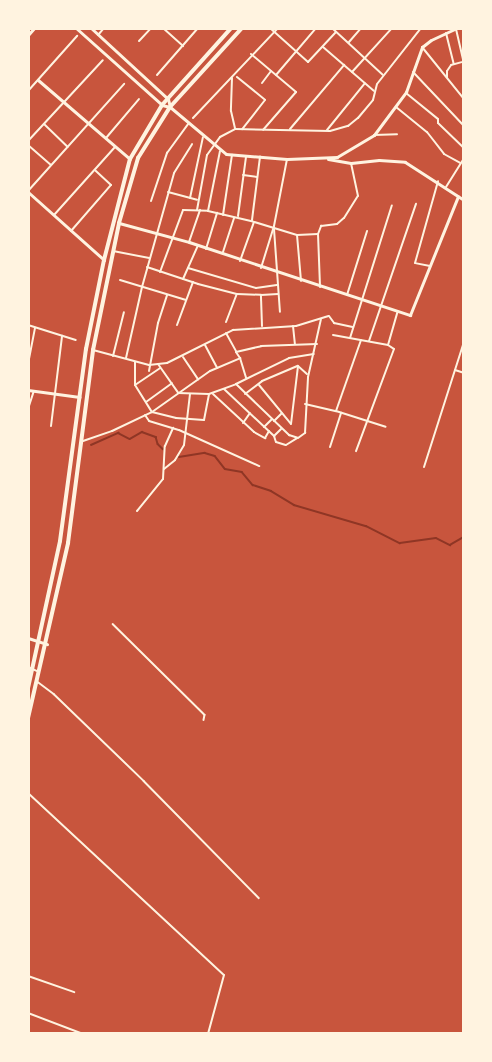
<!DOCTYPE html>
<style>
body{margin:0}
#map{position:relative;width:492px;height:1062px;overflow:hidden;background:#c8553d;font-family:"Public Sans",sans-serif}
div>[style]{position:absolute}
.stream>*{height:1.5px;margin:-0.75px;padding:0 0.75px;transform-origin:0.75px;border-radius:0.75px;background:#8f3625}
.service>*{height:1.5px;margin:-0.75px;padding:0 0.75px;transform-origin:0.75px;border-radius:0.75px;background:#fff3e0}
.pedestrian>*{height:1.5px;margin:-0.75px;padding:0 0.75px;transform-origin:0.75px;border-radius:0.75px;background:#fff3e0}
.minor>*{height:2px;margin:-1px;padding:0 1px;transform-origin:1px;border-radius:1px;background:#fff3e0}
.tertiary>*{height:3px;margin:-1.5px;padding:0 1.5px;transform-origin:1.5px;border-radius:1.5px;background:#fff3e0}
.secondary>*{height:3px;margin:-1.5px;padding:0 1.5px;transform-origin:1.5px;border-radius:1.5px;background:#fff3e0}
.primary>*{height:4px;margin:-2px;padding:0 2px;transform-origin:2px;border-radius:2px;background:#fff3e0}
span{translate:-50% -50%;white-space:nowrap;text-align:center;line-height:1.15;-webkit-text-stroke:4.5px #fff3e0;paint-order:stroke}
.frame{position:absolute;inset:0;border:30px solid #fff3e0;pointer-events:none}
</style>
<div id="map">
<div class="stream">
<i style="left:91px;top:445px;width:30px;rotate:-24deg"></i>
<i style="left:118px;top:433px;width:13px;rotate:27deg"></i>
<i style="left:130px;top:439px;width:14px;rotate:-30deg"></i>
<i style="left:142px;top:432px;width:15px;rotate:20deg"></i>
<i style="left:156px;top:437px;width:7px;rotate:74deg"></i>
<i style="left:158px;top:444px;width:7px;rotate:45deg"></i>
<i style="left:179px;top:457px;width:26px;rotate:-9deg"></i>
<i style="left:205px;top:453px;width:10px;rotate:17deg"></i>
<i style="left:215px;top:456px;width:16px;rotate:52deg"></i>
<i style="left:225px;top:469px;width:17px;rotate:10deg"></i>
<i style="left:242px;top:472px;width:17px;rotate:50deg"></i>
<i style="left:253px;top:485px;width:19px;rotate:18deg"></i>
<i style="left:271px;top:491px;width:27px;rotate:31deg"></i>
<i style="left:294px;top:505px;width:75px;rotate:16.3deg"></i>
<i style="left:366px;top:526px;width:38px;rotate:27deg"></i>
<i style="left:400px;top:543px;width:36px;rotate:-8deg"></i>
<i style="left:436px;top:538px;width:16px;rotate:27deg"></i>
<i style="left:450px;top:545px;width:16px;rotate:-30deg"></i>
</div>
<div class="service">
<i style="left:38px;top:682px;width:20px;rotate:37deg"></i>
<i style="left:54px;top:694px;width:125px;rotate:44deg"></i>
<i style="left:144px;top:781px;width:164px;rotate:45.5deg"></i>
</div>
<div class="pedestrian">
<i style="left:113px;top:624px;width:129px;rotate:44.7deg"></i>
<i style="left:205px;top:715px;width:5px;rotate:101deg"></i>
</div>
<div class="minor">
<i style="left:163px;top:28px;width:27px;rotate:42deg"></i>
<i style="left:270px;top:28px;width:51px;rotate:41.8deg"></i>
<i style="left:308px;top:62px;width:41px;rotate:-47deg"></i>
<i style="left:332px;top:28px;width:69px;rotate:42.7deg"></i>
<i style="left:456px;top:29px;width:36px;rotate:77deg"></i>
<i style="left:446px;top:33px;width:32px;rotate:76deg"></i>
<i style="left:98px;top:35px;width:9px;rotate:-49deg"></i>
<i style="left:139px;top:41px;width:18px;rotate:-47deg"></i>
<i style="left:349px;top:42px;width:18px;rotate:-49deg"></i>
<i style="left:323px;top:47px;width:67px;rotate:40.8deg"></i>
<i style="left:422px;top:47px;width:67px;rotate:51.1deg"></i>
<i style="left:251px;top:54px;width:59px;rotate:40.2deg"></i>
<i style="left:296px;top:92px;width:50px;rotate:131deg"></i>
<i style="left:352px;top:72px;width:59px;rotate:-47.7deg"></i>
<i style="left:413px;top:72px;width:74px;rotate:46.6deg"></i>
<i style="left:157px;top:75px;width:62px;rotate:-48.9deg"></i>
<i style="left:276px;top:75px;width:62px;rotate:-49.6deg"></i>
<i style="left:237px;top:77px;width:36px;rotate:39deg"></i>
<i style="left:265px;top:100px;width:37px;rotate:128deg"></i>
<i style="left:447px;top:77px;width:6px;rotate:-90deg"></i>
<i style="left:447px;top:71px;width:7px;rotate:-56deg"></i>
<i style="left:451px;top:65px;width:11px;rotate:-15deg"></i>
<i style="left:232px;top:78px;width:33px;rotate:92deg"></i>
<i style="left:231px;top:111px;width:18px;rotate:77deg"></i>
<i style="left:262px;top:83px;width:15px;rotate:-53deg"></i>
<i style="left:28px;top:91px;width:74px;rotate:-48.3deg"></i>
<i style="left:406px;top:93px;width:41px;rotate:39.1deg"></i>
<i style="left:438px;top:119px;width:4px;rotate:90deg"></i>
<i style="left:438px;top:123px;width:36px;rotate:44deg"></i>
<i style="left:396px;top:107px;width:40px;rotate:39deg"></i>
<i style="left:427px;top:132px;width:28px;rotate:52deg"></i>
<i style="left:444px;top:154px;width:18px;rotate:29deg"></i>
<i style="left:193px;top:118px;width:124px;rotate:-46.6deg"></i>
<i style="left:44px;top:124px;width:33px;rotate:44deg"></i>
<i style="left:290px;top:129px;width:84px;rotate:-49.8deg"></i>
<i style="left:327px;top:130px;width:60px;rotate:-51deg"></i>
<i style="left:374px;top:135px;width:23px;rotate:-2deg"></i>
<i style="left:106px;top:138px;width:51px;rotate:-49.8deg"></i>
<i style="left:28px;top:141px;width:110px;rotate:-47.2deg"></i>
<i style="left:28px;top:145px;width:30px;rotate:41deg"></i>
<i style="left:243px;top:175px;width:14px;rotate:8deg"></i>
<i style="left:446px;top:187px;width:34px;rotate:-58deg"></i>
<i style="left:28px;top:191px;width:144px;rotate:-48.1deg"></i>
<i style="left:168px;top:192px;width:30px;rotate:15deg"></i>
<i style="left:190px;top:198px;width:62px;rotate:-78deg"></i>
<i style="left:151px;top:201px;width:51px;rotate:-71.6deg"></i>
<i style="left:167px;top:153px;width:37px;rotate:-54deg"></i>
<i style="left:197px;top:210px;width:56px;rotate:-79.7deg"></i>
<i style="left:207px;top:155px;width:22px;rotate:-54deg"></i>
<i style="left:220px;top:137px;width:17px;rotate:-28deg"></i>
<i style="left:235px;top:129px;width:95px;rotate:1.2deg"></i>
<i style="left:330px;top:131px;width:19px;rotate:-16deg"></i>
<i style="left:348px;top:126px;width:13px;rotate:-39deg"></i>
<i style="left:358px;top:118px;width:23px;rotate:-50deg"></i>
<i style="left:373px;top:100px;width:16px;rotate:-76deg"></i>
<i style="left:377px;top:84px;width:71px;rotate:-51.8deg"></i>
<i style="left:208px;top:211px;width:61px;rotate:-78.7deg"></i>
<i style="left:54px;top:215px;width:91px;rotate:-48.1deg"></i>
<i style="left:223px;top:215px;width:61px;rotate:-81.5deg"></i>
<i style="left:238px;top:216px;width:60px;rotate:-82.3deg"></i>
<i style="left:252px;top:220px;width:64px;rotate:-82.8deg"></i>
<i style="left:274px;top:229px;width:83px;rotate:85.9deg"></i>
<i style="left:71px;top:231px;width:61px;rotate:-49deg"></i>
<i style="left:111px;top:185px;width:21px;rotate:-137deg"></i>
<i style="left:318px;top:234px;width:53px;rotate:87.8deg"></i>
<i style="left:297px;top:235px;width:46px;rotate:85deg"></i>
<i style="left:189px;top:242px;width:34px;rotate:-71deg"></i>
<i style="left:206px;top:249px;width:38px;rotate:-73deg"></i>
<i style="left:113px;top:251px;width:37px;rotate:11deg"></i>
<i style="left:223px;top:252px;width:36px;rotate:-72deg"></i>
<i style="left:240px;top:261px;width:41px;rotate:-70.3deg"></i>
<i style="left:430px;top:266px;width:15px;rotate:-169deg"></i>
<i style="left:415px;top:263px;width:85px;rotate:-74.3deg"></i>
<i style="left:147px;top:267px;width:54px;rotate:18.4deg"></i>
<i style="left:198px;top:284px;width:40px;rotate:14.4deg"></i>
<i style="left:237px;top:294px;width:24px;rotate:2deg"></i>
<i style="left:188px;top:268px;width:71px;rotate:16.4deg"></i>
<i style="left:256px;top:288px;width:21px;rotate:-8deg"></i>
<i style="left:261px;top:268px;width:44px;rotate:-72.8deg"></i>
<i style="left:274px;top:226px;width:68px;rotate:-79deg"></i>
<i style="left:160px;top:272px;width:66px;rotate:-69.6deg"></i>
<i style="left:183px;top:210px;width:25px;rotate:2deg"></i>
<i style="left:208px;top:211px;width:44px;rotate:13.1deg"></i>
<i style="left:251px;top:221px;width:48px;rotate:16.9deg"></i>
<i style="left:297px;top:235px;width:21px;rotate:-3deg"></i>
<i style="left:318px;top:234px;width:9px;rotate:-69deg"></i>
<i style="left:321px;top:226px;width:16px;rotate:-7deg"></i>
<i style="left:337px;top:224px;width:9px;rotate:-41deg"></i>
<i style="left:344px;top:218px;width:26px;rotate:-58deg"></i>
<i style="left:358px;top:196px;width:33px;rotate:-102deg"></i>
<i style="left:183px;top:279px;width:36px;rotate:-66deg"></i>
<i style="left:120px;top:280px;width:69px;rotate:16.9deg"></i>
<i style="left:347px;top:295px;width:67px;rotate:-72.6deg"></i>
<i style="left:226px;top:322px;width:30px;rotate:-69deg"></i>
<i style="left:28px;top:325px;width:50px;rotate:17.4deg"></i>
<i style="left:177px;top:325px;width:46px;rotate:-69.6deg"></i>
<i style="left:262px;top:326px;width:31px;rotate:-92deg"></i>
<i style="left:261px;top:295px;width:17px;rotate:-3deg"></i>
<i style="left:293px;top:326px;width:18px;rotate:84deg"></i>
<i style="left:226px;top:333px;width:21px;rotate:61deg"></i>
<i style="left:333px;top:335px;width:56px;rotate:10.3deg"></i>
<i style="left:388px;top:345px;width:7px;rotate:34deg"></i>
<i style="left:394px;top:349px;width:109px;rotate:110.4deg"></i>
<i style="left:350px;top:338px;width:139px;rotate:-72.5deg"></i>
<i style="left:369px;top:341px;width:145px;rotate:-71.1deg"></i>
<i style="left:205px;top:345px;width:26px;rotate:62deg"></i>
<i style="left:388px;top:345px;width:35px;rotate:-74deg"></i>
<i style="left:93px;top:350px;width:58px;rotate:15deg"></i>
<i style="left:149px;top:365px;width:18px;rotate:-6deg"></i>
<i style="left:167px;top:363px;width:74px;rotate:-26.6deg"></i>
<i style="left:233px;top:330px;width:63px;rotate:-3.6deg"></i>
<i style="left:296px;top:326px;width:34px;rotate:-17deg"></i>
<i style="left:329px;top:316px;width:9px;rotate:54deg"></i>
<i style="left:334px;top:323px;width:19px;rotate:12deg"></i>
<i style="left:113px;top:356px;width:45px;rotate:-76deg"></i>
<i style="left:183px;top:357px;width:27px;rotate:56deg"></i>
<i style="left:126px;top:358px;width:73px;rotate:-77.3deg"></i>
<i style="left:142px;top:287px;width:118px;rotate:-74.3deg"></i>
<i style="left:174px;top:173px;width:34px;rotate:-58deg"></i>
<i style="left:240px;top:358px;width:21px;rotate:73deg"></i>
<i style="left:135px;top:362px;width:23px;rotate:90deg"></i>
<i style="left:135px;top:385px;width:32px;rotate:58deg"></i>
<i style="left:152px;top:412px;width:25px;rotate:14deg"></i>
<i style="left:176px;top:418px;width:28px;rotate:4deg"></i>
<i style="left:204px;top:420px;width:26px;rotate:-79deg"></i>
<i style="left:28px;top:364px;width:37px;rotate:-79deg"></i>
<i style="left:158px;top:364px;width:35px;rotate:55deg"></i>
<i style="left:178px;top:393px;width:31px;rotate:2deg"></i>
<i style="left:209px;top:394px;width:29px;rotate:-20deg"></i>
<i style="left:236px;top:384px;width:59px;rotate:-26.1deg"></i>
<i style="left:289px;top:358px;width:25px;rotate:-9deg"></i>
<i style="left:455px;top:370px;width:9px;rotate:18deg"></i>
<i style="left:149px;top:371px;width:49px;rotate:-79.4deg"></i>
<i style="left:158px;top:323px;width:29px;rotate:-72deg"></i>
<i style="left:236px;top:384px;width:74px;rotate:43.9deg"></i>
<i style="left:289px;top:435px;width:9px;rotate:18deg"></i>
<i style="left:298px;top:438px;width:9px;rotate:-36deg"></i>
<i style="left:305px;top:433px;width:56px;rotate:-86.9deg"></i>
<i style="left:308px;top:377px;width:59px;rotate:-77.4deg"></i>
<i style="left:135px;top:385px;width:30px;rotate:-34deg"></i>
<i style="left:259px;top:385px;width:50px;rotate:50.6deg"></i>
<i style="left:224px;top:389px;width:69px;rotate:43.2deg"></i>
<i style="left:274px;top:436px;width:10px;rotate:-45deg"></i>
<i style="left:213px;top:394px;width:56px;rotate:42.8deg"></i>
<i style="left:254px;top:432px;width:13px;rotate:29deg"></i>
<i style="left:265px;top:438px;width:8px;rotate:-60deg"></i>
<i style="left:245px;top:394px;width:21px;rotate:-37deg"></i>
<i style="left:262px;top:381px;width:39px;rotate:-23deg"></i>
<i style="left:298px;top:366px;width:12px;rotate:42deg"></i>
<i style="left:146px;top:402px;width:32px;rotate:-36deg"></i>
<i style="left:305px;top:404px;width:32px;rotate:13deg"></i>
<i style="left:336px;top:411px;width:52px;rotate:17.7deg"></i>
<i style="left:28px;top:409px;width:19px;rotate:-72deg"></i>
<i style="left:336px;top:411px;width:75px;rotate:-70.6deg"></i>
<i style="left:145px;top:415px;width:7px;rotate:56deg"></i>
<i style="left:149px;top:421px;width:31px;rotate:17deg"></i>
<i style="left:179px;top:430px;width:88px;rotate:24.2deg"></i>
<i style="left:274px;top:421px;width:11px;rotate:-45deg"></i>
<i style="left:243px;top:423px;width:12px;rotate:-55deg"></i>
<i style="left:291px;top:424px;width:58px;rotate:-83.1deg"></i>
<i style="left:51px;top:426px;width:91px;rotate:-83deg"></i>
<i style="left:264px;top:427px;width:11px;rotate:-45deg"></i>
<i style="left:274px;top:436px;width:6px;rotate:72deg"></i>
<i style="left:276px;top:442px;width:10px;rotate:17deg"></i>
<i style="left:286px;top:445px;width:13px;rotate:-32deg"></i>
<i style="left:83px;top:441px;width:31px;rotate:-19deg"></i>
<i style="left:112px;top:431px;width:44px;rotate:-25.4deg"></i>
<i style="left:152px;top:412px;width:71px;rotate:-35.3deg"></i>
<i style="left:210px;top:371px;width:33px;rotate:-23deg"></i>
<i style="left:240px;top:358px;width:7px;rotate:-124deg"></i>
<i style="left:236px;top:352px;width:26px;rotate:-13deg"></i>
<i style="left:261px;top:346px;width:56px;rotate:-2deg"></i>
<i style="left:330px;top:447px;width:36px;rotate:-72deg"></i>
<i style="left:424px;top:467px;width:131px;rotate:-72.3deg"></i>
<i style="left:164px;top:469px;width:14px;rotate:-39deg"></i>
<i style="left:175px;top:460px;width:17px;rotate:-59deg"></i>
<i style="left:184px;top:445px;width:51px;rotate:-83.3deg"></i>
<i style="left:137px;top:511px;width:41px;rotate:-50.9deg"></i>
<i style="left:163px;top:479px;width:33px;rotate:-87deg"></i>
<i style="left:165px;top:446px;width:20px;rotate:-66deg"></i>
<i style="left:28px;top:667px;width:10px;rotate:24deg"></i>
<i style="left:28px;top:793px;width:267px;rotate:42.9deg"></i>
<i style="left:224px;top:975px;width:61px;rotate:105.2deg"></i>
<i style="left:28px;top:976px;width:49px;rotate:19.2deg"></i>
<i style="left:28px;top:1013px;width:59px;rotate:20.9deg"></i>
</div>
<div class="tertiary">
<i style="left:28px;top:35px;width:9px;rotate:-49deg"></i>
<i style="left:38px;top:80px;width:121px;rotate:40.7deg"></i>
<i style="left:170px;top:107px;width:73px;rotate:40deg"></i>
<i style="left:226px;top:154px;width:61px;rotate:4.7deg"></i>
<i style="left:287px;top:159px;width:50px;rotate:-2.3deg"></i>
<i style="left:337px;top:157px;width:43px;rotate:-30.7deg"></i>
<i style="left:374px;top:135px;width:54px;rotate:-53.3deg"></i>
<i style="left:406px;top:92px;width:48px;rotate:-70.4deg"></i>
<i style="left:422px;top:47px;width:11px;rotate:-38deg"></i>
<i style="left:431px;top:40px;width:29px;rotate:-25deg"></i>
<i style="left:328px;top:159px;width:23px;rotate:10deg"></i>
<i style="left:351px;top:163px;width:28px;rotate:-6deg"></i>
<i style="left:379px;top:160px;width:26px;rotate:4deg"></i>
<i style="left:405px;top:162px;width:70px;rotate:32.8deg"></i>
<i style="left:28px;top:192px;width:102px;rotate:41.8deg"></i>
<i style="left:119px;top:223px;width:73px;rotate:15.2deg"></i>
<i style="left:189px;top:242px;width:233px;rotate:18.3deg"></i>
<i style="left:410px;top:315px;width:128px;rotate:-68deg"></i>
<i style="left:28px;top:390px;width:52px;rotate:7.7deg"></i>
<i style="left:28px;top:638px;width:20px;rotate:18deg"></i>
</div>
<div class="secondary">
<i style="left:76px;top:28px;width:115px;rotate:41.8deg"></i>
<i style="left:162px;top:105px;width:8px;rotate:14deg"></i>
<i style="left:91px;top:28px;width:105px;rotate:42.7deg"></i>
<i style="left:168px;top:99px;width:8px;rotate:76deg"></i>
</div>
<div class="primary">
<i style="left:28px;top:688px;width:150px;rotate:-77.7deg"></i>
<i style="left:60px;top:541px;width:194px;rotate:-82.3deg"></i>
<i style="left:86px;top:349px;width:91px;rotate:-78.6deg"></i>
<i style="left:104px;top:260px;width:104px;rotate:-75.6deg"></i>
<i style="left:130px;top:159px;width:63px;rotate:-59.3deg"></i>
<i style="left:162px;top:105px;width:103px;rotate:-48.1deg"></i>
<i style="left:28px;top:718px;width:180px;rotate:-77.1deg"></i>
<i style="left:68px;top:543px;width:195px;rotate:-82.6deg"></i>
<i style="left:93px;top:350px;width:130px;rotate:-78.4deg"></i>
<i style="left:119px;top:223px;width:68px;rotate:-73.7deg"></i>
<i style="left:138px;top:158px;width:60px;rotate:-57.9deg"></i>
<i style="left:170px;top:107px;width:107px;rotate:-47.7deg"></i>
</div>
<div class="frame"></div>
</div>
